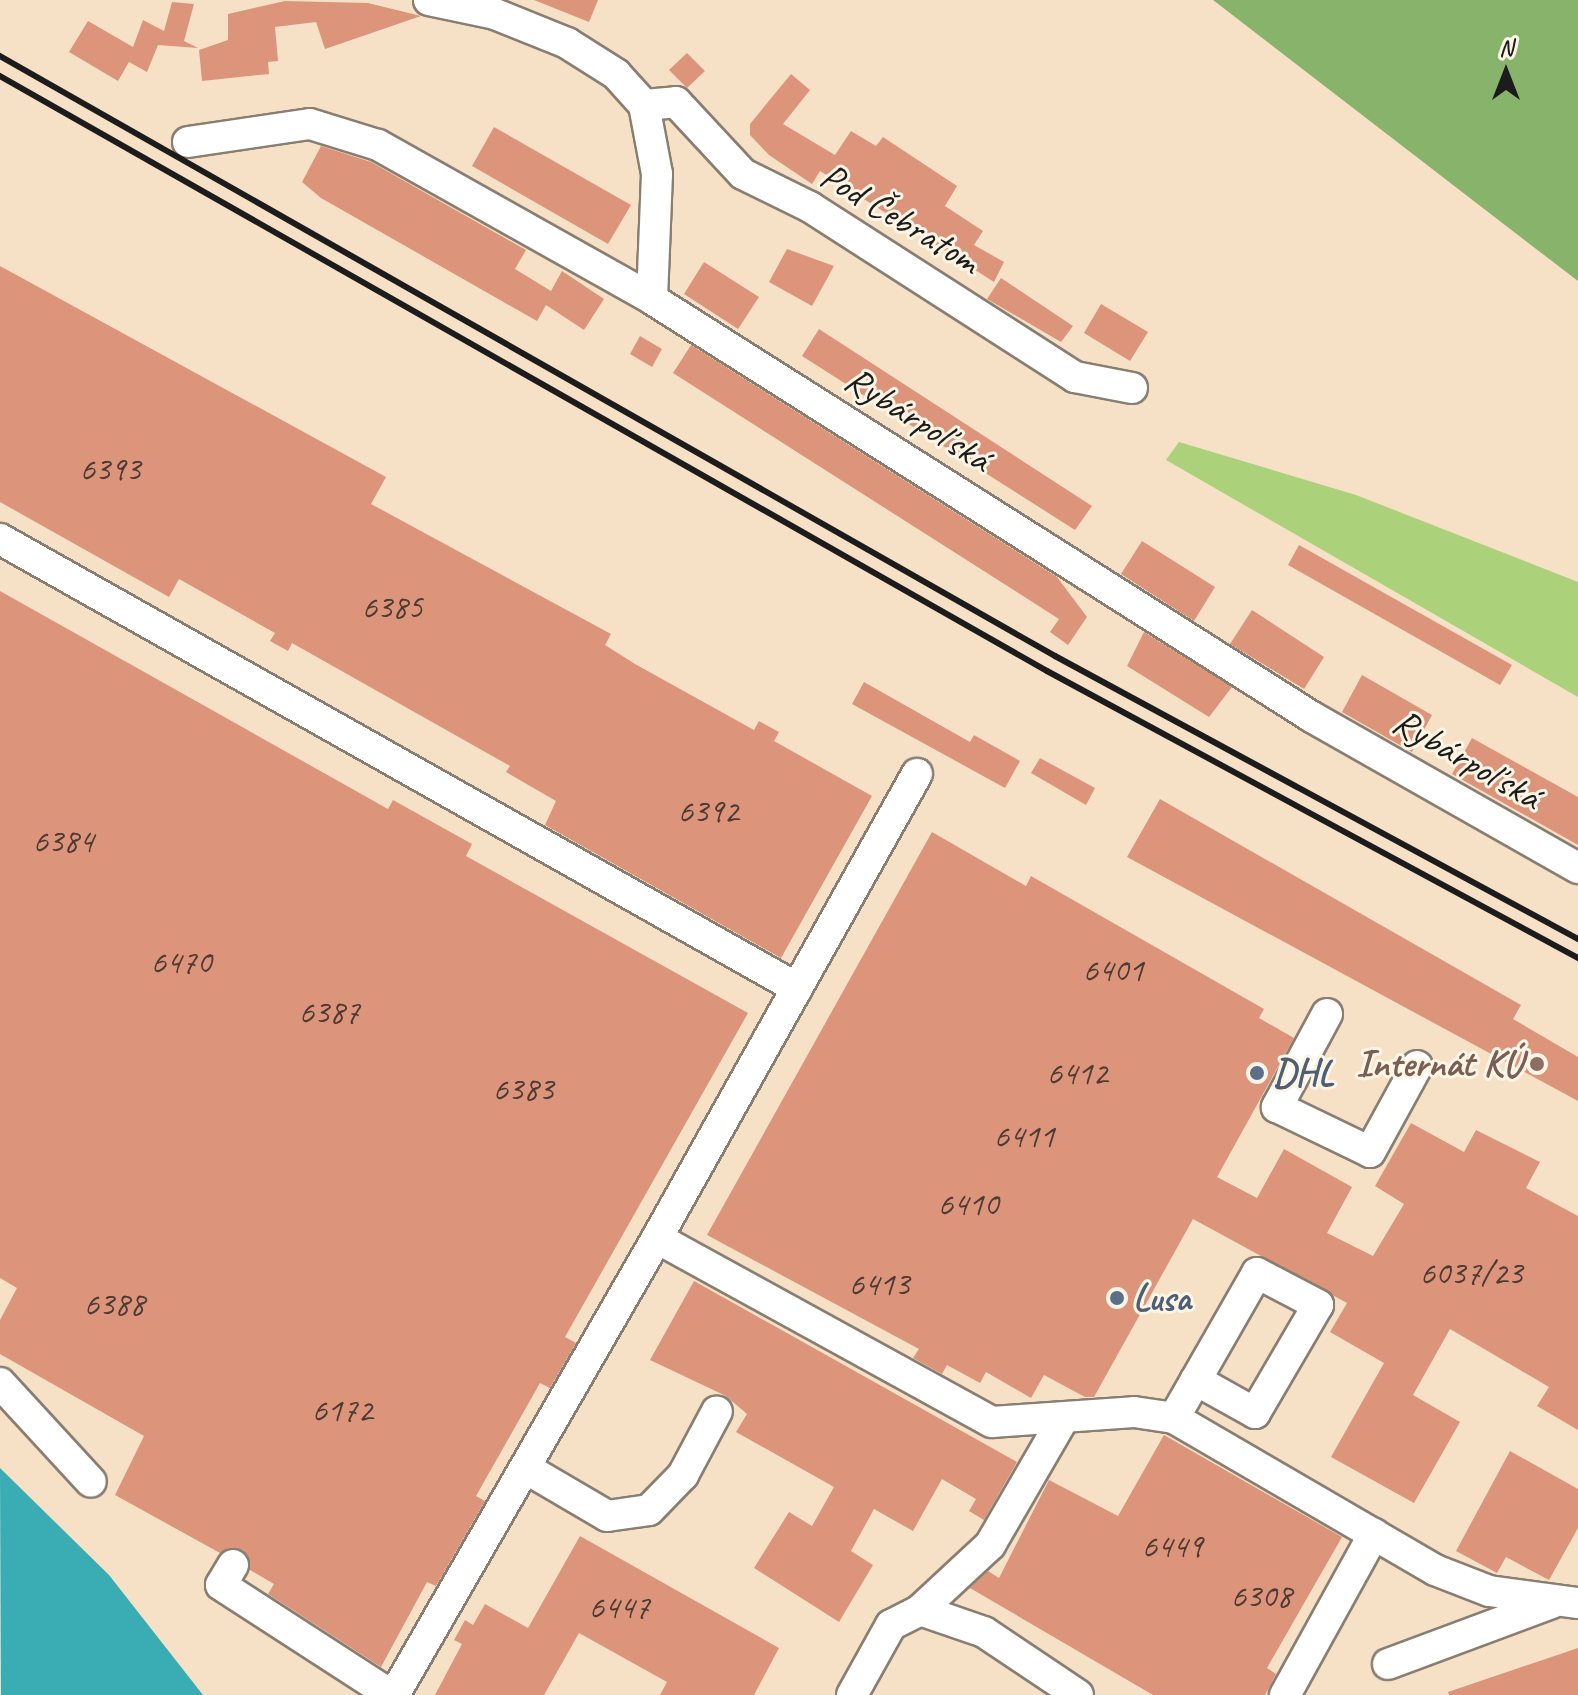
<!DOCTYPE html>
<meta charset="utf-8">
<style>
body{margin:0}
#map{position:relative;width:1578px;height:1695px;overflow:hidden;background:#f6e1c7;font-family:Caveat,sans-serif}
div>[style]{position:absolute}
.green>*{inset:0;background:#abd17b}
.forest>*{inset:0;background:#88b36b}
.water>*{inset:0;background:#3aacb3}
.building>*{inset:0;background:#dc957a}
.roads{filter:drop-shadow(2px 0 #897e72) drop-shadow(-2px 0 #897e72) drop-shadow(0 2px #897e72) drop-shadow(0 -2px #897e72)}
.minor>*{height:30px;margin:-15px;padding:0 15px;transform-origin:15px;border-radius:15px;background:#fff}
.rail>*{height:6px;margin:-3px;padding:0 3px;transform-origin:3px;border-radius:3px;background:#1c1c1c}
.dots>*{width:22px;height:22px;translate:-50% -50%;box-sizing:border-box;border:4px solid #fcf5e5;border-radius:50%}
span{translate:-50% -50%;white-space:nowrap;text-align:center;line-height:1.15;-webkit-text-stroke:6px #fcf5e5;paint-order:stroke}
.number-label{font-size:34px;color:#4c3a34}
.number-label span{-webkit-text-stroke-width:0}
.street-label{font-size:38px;color:#1c1c1c}
.education-label{font-size:38px;color:#785e54;font-weight:700}
.right{translate:-100% -50%;text-align:right}
.service-label{font-size:38px;color:#4e5e75;font-weight:700}
.left{translate:0 -50%;text-align:left}
.north{position:absolute;left:1466px;top:32px;width:80px;height:80px;-webkit-text-stroke:6px #fcf5e5;paint-order:stroke;rotate:0deg;font-size:22px;font-weight:700;line-height:32px;text-align:center;color:#1c1c1c}
.north::after{content:'';display:block;margin:auto;width:28px;height:36px;background:#1c1c1c;clip-path:polygon(50% 0,100% 100%,50% 72%,0 100%)}
</style>
<div id="map">
<div class="green">
<i style="clip-path:polygon(1179px 442px,1356px 495px,1578px 582px,1578px 697px,1166px 460px)"></i>
</div>
<div class="forest">
<i style="clip-path:polygon(1213px 0,1578px 0,1578px 281px,1514px 232px)"></i>
</div>
<div class="water">
<i style="clip-path:polygon(0 1468px,109px 1575px,203px 1695px,1px 1695px)"></i>
</div>
<div class="building">
<i style="clip-path:polygon(534px 0,598px 0,589px 22px)"></i>
<i style="clip-path:polygon(285px 1px,368px 3px,421px 16px,325px 49px,316px 22px,275px 27px,278px 61px,268px 62px,269px 74px,202px 81px,199px 50px,228px 40px,228px 14px)"></i>
<i style="clip-path:polygon(172px 2px,194px 4px,184px 41px,198px 48px,158px 45px,147px 72px,129px 62px,118px 81px,69px 52px,88px 21px,133px 47px,143px 20px,164px 31px)"></i>
<i style="clip-path:polygon(687px 53px,705px 71px,687px 88px,669px 70px)"></i>
<i style="clip-path:polygon(791px 74px,810px 90px,783px 124px,835px 155px,851px 131px,876px 146px,883px 137px,957px 186px,945px 206px,983px 231px,974px 245px,1004px 262px,994px 282px,820px 171px,812px 184px,769px 155px,750px 135px,750px 124px)"></i>
<i style="clip-path:polygon(494px 127px,631px 205px,608px 244px,472px 166px)"></i>
<i style="clip-path:polygon(321px 146px,371px 162px,526px 250px,515px 269px,551px 291px,562px 271px,604px 299px,584px 330px,546px 305px,537px 321px,321px 198px,302px 182px)"></i>
<i style="clip-path:polygon(787px 249px,834px 266px,812px 306px,769px 282px)"></i>
<i style="clip-path:polygon(704px 262px,759px 297px,738px 329px,684px 294px)"></i>
<i style="clip-path:polygon(0 266px,386px 477px,371px 504px,611px 634px,605px 645px,635px 664px,754px 730px,759px 721px,779px 732px,774px 741px,872px 796px,781px 958px,545px 825px,556px 801px,506px 772px,510px 766px,292px 643px,288px 651px,270px 641px,275px 633px,179px 579px,169px 597px,0 502px)"></i>
<i style="clip-path:polygon(1001px 278px,1073px 326px,1061px 342px,987px 299px)"></i>
<i style="clip-path:polygon(1101px 304px,1148px 332px,1130px 361px,1084px 333px)"></i>
<i style="clip-path:polygon(819px 329px,1092px 506px,1075px 530px,802px 356px)"></i>
<i style="clip-path:polygon(640px 336px,662px 349px,652px 367px,630px 354px)"></i>
<i style="clip-path:polygon(691px 345px,1057px 577px,1087px 617px,1068px 645px,1050px 632px,1059px 619px,673px 373px)"></i>
<i style="clip-path:polygon(1142px 541px,1215px 587px,1194px 621px,1121px 574px)"></i>
<i style="clip-path:polygon(1299px 545px,1512px 665px,1500px 685px,1288px 565px)"></i>
<i style="clip-path:polygon(0 591px,388px 809px,393px 800px,472px 844px,466px 856px,748px 1013px,565px 1337px,576px 1343px,550px 1388px,540px 1383px,476px 1496px,485px 1501px,436px 1586px,427px 1582px,381px 1667px,268px 1594px,274px 1584px,250px 1570px,243px 1550px,220px 1553px,115px 1495px,144px 1436px,0 1354px,0 1320px,17px 1288px,0 1278px)"></i>
<i style="clip-path:polygon(1252px 610px,1324px 657px,1304px 689px,1230px 644px)"></i>
<i style="clip-path:polygon(1144px 632px,1232px 687px,1209px 717px,1127px 666px)"></i>
<i style="clip-path:polygon(1362px 675px,1432px 715px,1412px 752px,1342px 712px)"></i>
<i style="clip-path:polygon(864px 682px,970px 742px,974px 735px,1020px 761px,1005px 788px,852px 704px)"></i>
<i style="clip-path:polygon(1472px 738px,1578px 797px,1578px 845px,1452px 774px)"></i>
<i style="clip-path:polygon(1040px 758px,1095px 788px,1086px 805px,1031px 773px)"></i>
<i style="clip-path:polygon(1160px 799px,1521px 1005px,1513px 1019px,1578px 1057px,1578px 1101px,1127px 857px)"></i>
<i style="clip-path:polygon(932px 832px,1026px 886px,1031px 876px,1264px 1009px,1259px 1018px,1294px 1038px,1217px 1177px,1257px 1198px,1284px 1149px,1352px 1187px,1327px 1233px,1373px 1256px,1404px 1204px,1375px 1186px,1411px 1123px,1464px 1152px,1476px 1130px,1540px 1162px,1526px 1188px,1578px 1216px,1578px 1430px,1537px 1406px,1549px 1387px,1450px 1329px,1413px 1395px,1460px 1422px,1414px 1503px,1331px 1457px,1384px 1363px,1330px 1332px,1347px 1303px,1193px 1219px,1094px 1397px,1085px 1397px,1044px 1375px,1031px 1398px,986px 1372px,980px 1383px,947px 1365px,942px 1374px,913px 1358px,919px 1349px,707px 1235px)"></i>
<i style="clip-path:polygon(694px 1281px,1017px 1462px,984px 1520px,969px 1511px,976px 1499px,942px 1479px,913px 1531px,874px 1509px,851px 1551px,873px 1565px,839px 1622px,754px 1568px,789px 1512px,812px 1526px,834px 1487px,736px 1432px,747px 1414px,726px 1396px,650px 1360px)"></i>
<i style="clip-path:polygon(1164px 1435px,1342px 1537px,1267px 1668px,1276px 1674px,1265px 1695px,1153px 1695px,970px 1588px,988px 1571px,999px 1578px,1049px 1480px,1118px 1516px)"></i>
<i style="clip-path:polygon(1510px 1451px,1578px 1489px,1578px 1528px,1549px 1580px,1506px 1557px,1497px 1573px,1456px 1551px)"></i>
<i style="clip-path:polygon(580px 1536px,779px 1648px,754px 1695px,660px 1695px,667px 1682px,579px 1633px,544px 1695px,435px 1695px,462px 1644px,454px 1640px,465px 1620px,473px 1625px,485px 1604px,528px 1628px)"></i>
<i style="clip-path:polygon(1578px 1648px,1578px 1695px,1449px 1695px,1448px 1692px)"></i>
</div>
<div class="roads">
<div class="minor">
<i style="left:429px;top:0;width:67px;rotate:12deg"></i>
<i style="left:495px;top:14px;width:78px;rotate:21.9deg"></i>
<i style="left:567px;top:43px;width:58px;rotate:32.3deg"></i>
<i style="left:616px;top:74px;width:42px;rotate:47.9deg"></i>
<i style="left:644px;top:105px;width:70px;rotate:79.3deg"></i>
<i style="left:657px;top:174px;width:125px;rotate:92.3deg"></i>
<i style="left:644px;top:105px;width:32px;rotate:-5deg"></i>
<i style="left:676px;top:102px;width:98px;rotate:47.1deg"></i>
<i style="left:743px;top:174px;width:75px;rotate:26.2deg"></i>
<i style="left:810px;top:207px;width:315px;rotate:32.7deg"></i>
<i style="left:1075px;top:377px;width:58px;rotate:10.9deg"></i>
<i style="left:188px;top:142px;width:123px;rotate:-8.4deg"></i>
<i style="left:310px;top:124px;width:71px;rotate:17.2deg"></i>
<i style="left:378px;top:145px;width:314px;rotate:29.3deg"></i>
<i style="left:652px;top:299px;width:781px;rotate:32.35deg"></i>
<i style="left:1312px;top:717px;width:306px;rotate:29.6deg"></i>
<i style="left:0;top:539px;width:915px;rotate:29.4deg"></i>
<i style="left:1327px;top:1014px;width:106px;rotate:118.3deg"></i>
<i style="left:1277px;top:1107px;width:103px;rotate:25.8deg"></i>
<i style="left:1370px;top:1152px;width:98px;rotate:-61.3deg"></i>
<i style="left:657px;top:1238px;width:532px;rotate:-60.74deg"></i>
<i style="left:0;top:1383px;width:134px;rotate:47.4deg"></i>
<i style="left:1174px;top:1418px;width:167px;rotate:-60.2deg"></i>
<i style="left:1257px;top:1273px;width:69px;rotate:27.7deg"></i>
<i style="left:1318px;top:1305px;width:125px;rotate:120.3deg"></i>
<i style="left:1255px;top:1413px;width:68px;rotate:-150.8deg"></i>
<i style="left:527px;top:1469px;width:93px;rotate:30.4deg"></i>
<i style="left:607px;top:1516px;width:42px;rotate:-8.1deg"></i>
<i style="left:649px;top:1510px;width:49px;rotate:-45.8deg"></i>
<i style="left:683px;top:1475px;width:72px;rotate:-62deg"></i>
<i style="left:233px;top:1565px;width:23px;rotate:121deg"></i>
<i style="left:221px;top:1585px;width:202px;rotate:32.9deg"></i>
<i style="left:920px;top:1610px;width:96px;rotate:-42.9deg"></i>
<i style="left:990px;top:1545px;width:146px;rotate:-59.9deg"></i>
<i style="left:1388px;top:1664px;width:175px;rotate:-20.4deg"></i>
<i style="left:394px;top:1695px;width:527px;rotate:-60.08deg"></i>
<i style="left:657px;top:1238px;width:382px;rotate:28.8deg"></i>
<i style="left:992px;top:1422px;width:142px;rotate:-4deg"></i>
<i style="left:1134px;top:1412px;width:40px;rotate:8.5deg"></i>
<i style="left:1174px;top:1418px;width:302px;rotate:30.2deg"></i>
<i style="left:1435px;top:1570px;width:58px;rotate:21.3deg"></i>
<i style="left:1489px;top:1591px;width:90px;rotate:7.7deg"></i>
<i style="left:852px;top:1695px;width:80px;rotate:-60.9deg"></i>
<i style="left:891px;top:1625px;width:33px;rotate:-27deg"></i>
<i style="left:920px;top:1610px;width:68px;rotate:19deg"></i>
<i style="left:984px;top:1632px;width:113px;rotate:33.8deg"></i>
<i style="left:1285px;top:1695px;width:184px;rotate:-61.1deg"></i>
</div>
</div>
<div class="rail">
<i style="left:0;top:56px;width:1214px;rotate:29.63deg"></i>
<i style="left:1055px;top:656px;width:595px;rotate:28.42deg"></i>
<i style="left:0;top:76px;width:1204px;rotate:29.61deg"></i>
<i style="left:1047px;top:671px;width:604px;rotate:28.39deg"></i>
</div>
<div class="dots">
<i style="left:1537px;top:1064px;background:#8d6e63"></i>
<i style="left:1257px;top:1073px;background:#5c6f8a"></i>
<i style="left:1117px;top:1298px;background:#5c6f8a"></i>
</div>
<div class="number-label">
<span style="left:110px;top:469px">6393</span>
<span style="left:392px;top:607px">6385</span>
<span style="left:708px;top:811px">6392</span>
<span style="left:63px;top:841px">6384</span>
<span style="left:181px;top:962px">6470</span>
<span style="left:1113px;top:970px">6401</span>
<span style="left:329px;top:1012px">6387</span>
<span style="left:1077px;top:1073px">6412</span>
<span style="left:523px;top:1089px">6383</span>
<span style="left:1024px;top:1136px">6411</span>
<span style="left:968px;top:1204px">6410</span>
<span style="left:1471px;top:1273px">6037/23</span>
<span style="left:879px;top:1284px">6413</span>
<span style="left:114px;top:1304px">6388</span>
<span style="left:342px;top:1410px">6172</span>
<span style="left:1172px;top:1546px">6449</span>
<span style="left:1261px;top:1596px">6308</span>
<span style="left:619px;top:1607px">6447</span>
</div>
<div class="street-label">
<span style="left:900px;top:218px;rotate:31deg">Pod Čebratom</span>
<span style="left:918px;top:419px;rotate:32deg">Rybárpoľská</span>
<span style="left:1467px;top:759px;rotate:30deg">Rybárpoľská</span>
</div>
<div class="education-label">
<span class="right" style="left:1521px;top:1064px">Internát KÚ</span>
</div>
<div class="service-label">
<span class="left" style="left:1273px;top:1073px">DHL</span>
<span class="left" style="left:1133px;top:1298px">Lusa</span>
</div>
<div class="north">N</div>
</div>
